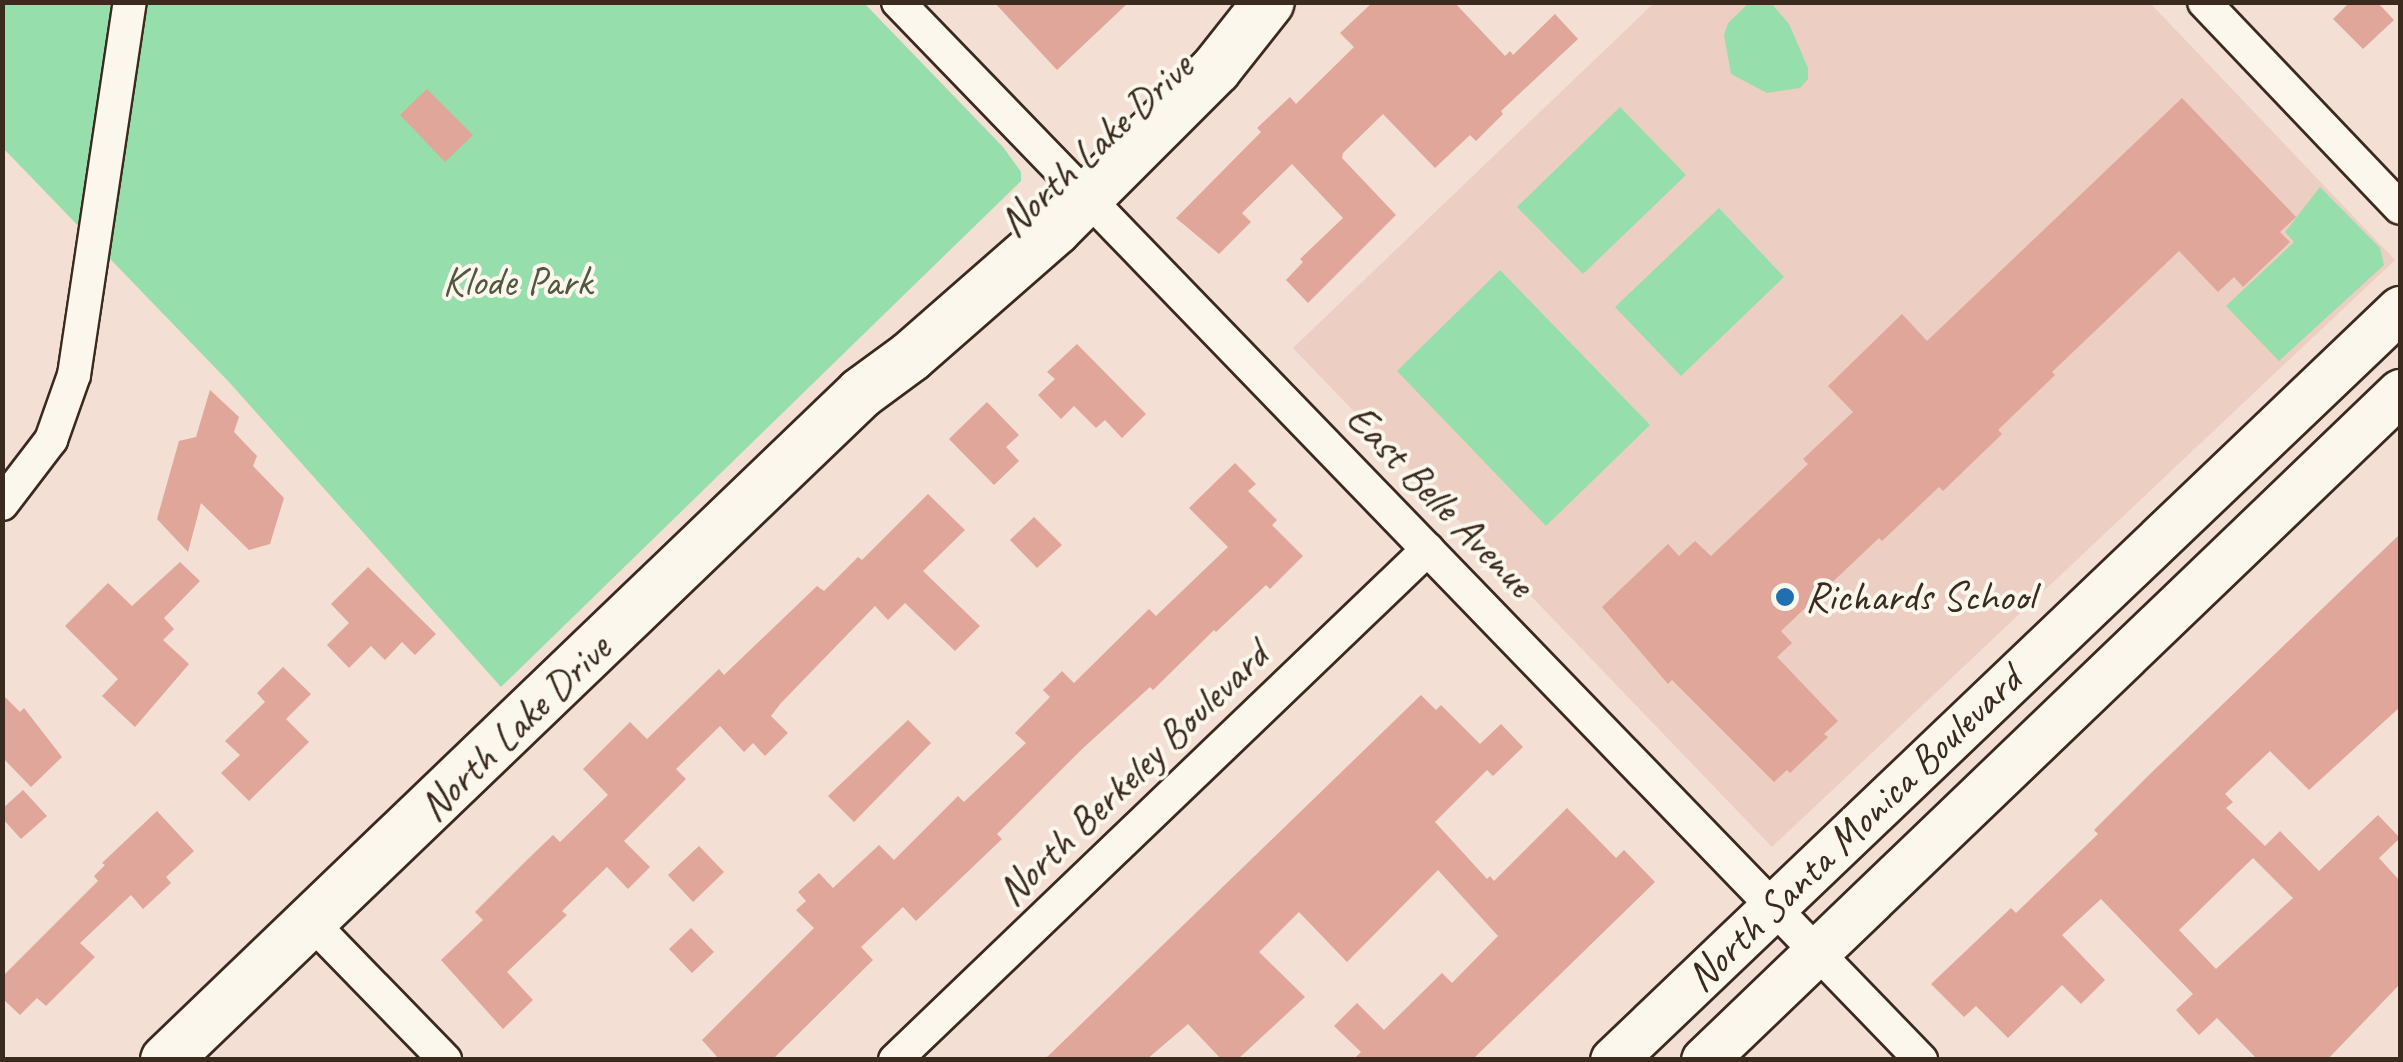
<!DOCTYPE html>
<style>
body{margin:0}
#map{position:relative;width:2403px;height:1062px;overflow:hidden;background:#f3dfd3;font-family:Caveat,sans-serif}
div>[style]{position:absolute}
.built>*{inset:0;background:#edcec2}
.green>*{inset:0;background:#96deac}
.building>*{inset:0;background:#dfa699}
.roads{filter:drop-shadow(2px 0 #3b2a1e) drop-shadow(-2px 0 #3b2a1e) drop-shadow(0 2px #3b2a1e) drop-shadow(0 -2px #3b2a1e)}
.street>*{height:32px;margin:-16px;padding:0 16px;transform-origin:16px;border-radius:16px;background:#fbf7ec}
.secondary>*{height:45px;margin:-22.5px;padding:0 22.5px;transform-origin:22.5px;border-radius:22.5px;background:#fbf7ec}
.primary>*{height:50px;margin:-25px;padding:0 25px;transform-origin:25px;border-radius:25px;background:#fbf7ec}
.dots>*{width:28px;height:28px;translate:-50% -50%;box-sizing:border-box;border:5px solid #fbf7ec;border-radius:50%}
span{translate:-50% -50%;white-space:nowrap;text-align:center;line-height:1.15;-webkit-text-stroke:8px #fbf7ec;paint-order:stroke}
.street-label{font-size:42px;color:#3b2a1e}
.park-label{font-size:42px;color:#525742}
.poi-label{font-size:42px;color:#3b2a1e}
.left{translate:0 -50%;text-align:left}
.frame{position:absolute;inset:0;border:5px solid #3b2a1e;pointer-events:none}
</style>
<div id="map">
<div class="built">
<i style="clip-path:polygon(1654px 3px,2150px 3px,2395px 260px,1772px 847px,1293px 348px)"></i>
</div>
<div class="green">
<i style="clip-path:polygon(863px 2px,1003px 147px,1021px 172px,1021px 181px,501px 687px,229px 382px,3px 148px,3px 3px)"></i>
<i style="clip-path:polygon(1749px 3px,1771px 3px,1789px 24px,1808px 68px,1808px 79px,1800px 88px,1767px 93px,1731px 74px,1724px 35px,1728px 23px)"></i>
<i style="clip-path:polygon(1620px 107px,1686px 175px,1583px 274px,1517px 207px)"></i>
<i style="clip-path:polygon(2320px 187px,2380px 248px,2384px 265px,2279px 361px,2226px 306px,2294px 242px,2285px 232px)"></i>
<i style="clip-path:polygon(1719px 208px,1784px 277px,1681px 376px,1615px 307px)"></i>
<i style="clip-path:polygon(1500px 270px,1650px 425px,1546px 526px,1397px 371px)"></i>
</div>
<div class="building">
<i style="clip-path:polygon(994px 2px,1129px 2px,1057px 70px)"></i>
<i style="clip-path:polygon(1373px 2px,1454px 2px,1505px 56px,1510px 51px,1513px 55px,1555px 14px,1578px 39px,1501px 111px,1503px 114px,1476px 141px,1470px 135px,1435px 168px,1383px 114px,1343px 153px,1342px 158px,1396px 215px,1308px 303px,1286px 280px,1303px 262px,1300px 259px,1343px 218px,1292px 164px,1242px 213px,1251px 222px,1219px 254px,1176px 218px,1261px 132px,1257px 128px,1290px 97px,1296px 104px,1354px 47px,1340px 33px)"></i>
<i style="clip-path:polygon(2350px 2px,2377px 2px,2394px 20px,2363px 49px,2333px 19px)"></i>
<i style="clip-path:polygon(427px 89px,473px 135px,445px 162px,400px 115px)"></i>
<i style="clip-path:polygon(2182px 98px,2296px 217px,2280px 232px,2290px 242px,2243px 287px,2234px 277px,2218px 292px,2179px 251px,2052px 372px,2055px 375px,1998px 430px,2002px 434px,1943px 491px,1939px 487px,1882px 541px,1879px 538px,1781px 631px,1792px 643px,1777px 657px,1838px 721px,1824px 734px,1828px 737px,1790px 773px,1787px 770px,1774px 782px,1672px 680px,1668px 684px,1602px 607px,1668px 544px,1679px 556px,1695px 541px,1711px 556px,1808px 464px,1803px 459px,1853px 412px,1828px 386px,1902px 314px,1927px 341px)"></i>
<i style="clip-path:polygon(1077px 344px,1146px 414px,1122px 438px,1105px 420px,1096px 428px,1074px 406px,1061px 419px,1038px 395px,1055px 379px,1047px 372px)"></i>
<i style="clip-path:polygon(210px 390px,239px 417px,234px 432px,257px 456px,253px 466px,284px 498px,270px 544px,249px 550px,201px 503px,188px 552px,157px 519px,179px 441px,196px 437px)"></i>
<i style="clip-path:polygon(987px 402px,1019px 435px,1006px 447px,1019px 461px,994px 485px,949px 439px)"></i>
<i style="clip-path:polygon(1235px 463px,1256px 484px,1248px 491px,1277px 520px,1272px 525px,1303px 556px,1270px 589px,1266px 585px,1216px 632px,1214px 630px,1153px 690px,1150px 687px,1080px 751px,997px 834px,1002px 839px,916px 921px,903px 907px,861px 947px,873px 960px,772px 1060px,720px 1060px,702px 1040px,814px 928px,796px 910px,806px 901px,798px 892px,819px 873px,833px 888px,879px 845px,894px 860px,958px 796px,964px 802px,1026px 743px,1015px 733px,1050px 697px,1043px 690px,1062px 671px,1074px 683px,1149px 609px,1156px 616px,1228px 547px,1189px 508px)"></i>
<i style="clip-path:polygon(928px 494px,965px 530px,923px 571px,980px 626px,955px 651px,905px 603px,888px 620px,875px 606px,781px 703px,771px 716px,788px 733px,765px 756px,753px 743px,744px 752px,720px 726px,676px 769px,686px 779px,624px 841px,650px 867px,628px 889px,607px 867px,562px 911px,567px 915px,507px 972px,533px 1000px,503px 1029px,441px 960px,483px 920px,475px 912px,529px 858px,553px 835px,560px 842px,608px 795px,583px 769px,630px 722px,647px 739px,719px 669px,724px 675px,817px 586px,824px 591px,858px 557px,862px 560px)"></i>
<i style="clip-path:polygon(1034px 517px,1062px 545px,1037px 568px,1010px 540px)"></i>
<i style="clip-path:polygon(evenodd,2400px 534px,2400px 707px,2309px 790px,2270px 751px,2225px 794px,2233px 802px,2226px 808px,2265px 846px,2280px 831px,2319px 871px,2378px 815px,2400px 838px,2379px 858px,2400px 881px,2400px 984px,2327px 1060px,2258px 1060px,2217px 1018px,2199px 1035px,2176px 1010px,2193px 994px,2101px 899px,2062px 935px,2105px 980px,2081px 1004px,2062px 985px,2008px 1038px,1976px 1006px,1964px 1017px,1931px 984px,2011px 908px,2016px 913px,2098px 834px,2094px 830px,2149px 775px,2400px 534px,2253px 858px,2293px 898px,2216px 969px,2179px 930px,2253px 858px)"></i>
<i style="clip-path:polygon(180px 562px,200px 581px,164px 618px,174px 629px,163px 640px,189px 664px,135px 727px,102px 696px,118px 679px,65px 626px,108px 583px,132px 606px)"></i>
<i style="clip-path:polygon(368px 567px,436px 634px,415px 655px,402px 642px,385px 660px,371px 646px,349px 668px,327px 645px,349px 623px,331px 604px)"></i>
<i style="clip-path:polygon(283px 667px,311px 694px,286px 719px,309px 742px,249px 801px,221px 773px,240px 755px,225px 741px,265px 702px,257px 693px)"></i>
<i style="clip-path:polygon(2px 694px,20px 712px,24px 708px,62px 757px,31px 787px,2px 757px)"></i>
<i style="clip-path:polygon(1421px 695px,1436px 710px,1441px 705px,1480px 744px,1501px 724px,1523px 747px,1493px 776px,1487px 770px,1435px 822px,1487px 879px,1490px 876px,1494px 881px,1567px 808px,1616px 858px,1624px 850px,1655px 882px,1472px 1060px,1353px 1060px,1361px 1052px,1334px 1026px,1357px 1003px,1384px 1030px,1442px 973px,1452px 983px,1498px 936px,1438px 870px,1347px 962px,1299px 912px,1259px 952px,1305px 997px,1237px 1060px,1222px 1060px,1188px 1024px,1146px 1060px,1044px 1060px)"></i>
<i style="clip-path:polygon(908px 720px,931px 743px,854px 822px,828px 796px)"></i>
<i style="clip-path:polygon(23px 790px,47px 816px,21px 839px,2px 818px,2px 809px)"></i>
<i style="clip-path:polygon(157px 811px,194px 851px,166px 877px,171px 883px,143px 909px,131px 895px,80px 943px,95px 957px,46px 1006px,37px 998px,20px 1015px,2px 998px,2px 977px,98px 881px,94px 876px,105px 865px,102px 863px)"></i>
<i style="clip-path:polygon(699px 846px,724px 872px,693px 902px,668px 875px)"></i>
<i style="clip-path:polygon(691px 928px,714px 952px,692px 973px,669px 949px)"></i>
</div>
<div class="roads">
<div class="street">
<i style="left:898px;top:2px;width:1472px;rotate:45.96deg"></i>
<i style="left:2204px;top:2px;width:284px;rotate:46.4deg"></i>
<i style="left:2px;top:504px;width:81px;rotate:-52.6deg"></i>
<i style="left:51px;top:440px;width:69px;rotate:-70.5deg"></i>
<i style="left:74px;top:375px;width:377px;rotate:-81.5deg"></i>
<i style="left:312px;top:923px;width:191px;rotate:45.8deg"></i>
<i style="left:895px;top:1060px;width:738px;rotate:-43.79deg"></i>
</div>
<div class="secondary">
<i style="left:1613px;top:1060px;width:1088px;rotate:-43.66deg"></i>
<i style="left:1704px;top:1060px;width:965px;rotate:-43.82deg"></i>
</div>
<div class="primary">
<i style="left:166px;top:1060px;width:963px;rotate:-43.82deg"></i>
<i style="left:861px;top:393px;width:61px;rotate:-36.3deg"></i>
<i style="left:910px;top:357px;width:194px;rotate:-41.2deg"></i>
<i style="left:1056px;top:229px;width:226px;rotate:-45deg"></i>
<i style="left:1216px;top:69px;width:85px;rotate:-51.7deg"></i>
</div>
</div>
<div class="dots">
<i style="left:1785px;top:597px;background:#1f6fb2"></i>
</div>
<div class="street-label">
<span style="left:1096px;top:145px;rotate:-43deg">North Lake Drive</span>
<span style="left:1440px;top:501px;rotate:46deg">East Belle Avenue</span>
<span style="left:515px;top:728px;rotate:-44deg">North Lake Drive</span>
<span style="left:1133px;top:774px;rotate:-44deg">North Berkeley Boulevard</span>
<span style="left:1854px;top:829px;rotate:-44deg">North Santa Monica Boulevard</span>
</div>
<div class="park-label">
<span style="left:517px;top:282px">Klode Park</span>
</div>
<div class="poi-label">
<span class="left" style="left:1805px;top:597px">Richards School</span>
</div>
<div class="frame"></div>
</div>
